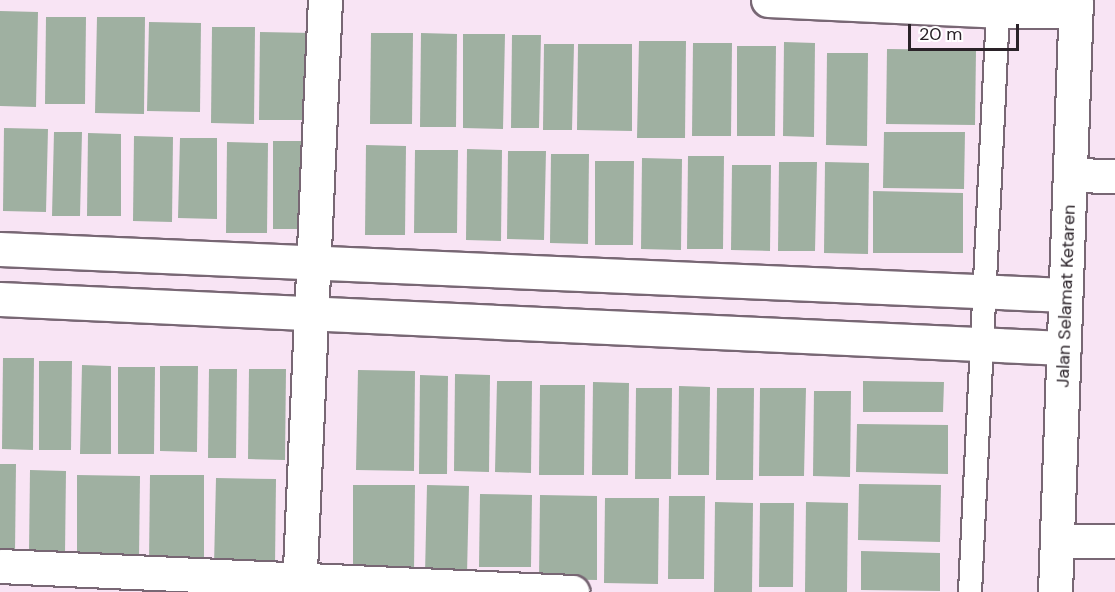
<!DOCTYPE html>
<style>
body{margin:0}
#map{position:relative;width:1115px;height:592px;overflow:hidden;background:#f8e4f4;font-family:"DM Sans",sans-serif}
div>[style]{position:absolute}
.building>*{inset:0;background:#9fb0a1}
.roads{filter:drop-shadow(2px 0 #786774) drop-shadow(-2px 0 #786774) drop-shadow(0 2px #786774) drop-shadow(0 -2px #786774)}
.service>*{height:22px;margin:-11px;padding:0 11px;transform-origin:11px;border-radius:11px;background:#fff}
.minor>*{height:33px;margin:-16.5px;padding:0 16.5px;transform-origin:16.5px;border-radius:16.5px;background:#fff}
.tertiary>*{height:33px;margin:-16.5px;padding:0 16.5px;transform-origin:16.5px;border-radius:16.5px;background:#fff}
span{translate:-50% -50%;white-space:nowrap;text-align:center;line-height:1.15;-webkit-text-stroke:5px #fff;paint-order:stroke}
.street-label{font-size:18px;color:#2a2228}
.scale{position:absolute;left:908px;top:24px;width:111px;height:27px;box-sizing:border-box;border:3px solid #2a2228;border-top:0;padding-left:8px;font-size:18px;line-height:21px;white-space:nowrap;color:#2a2228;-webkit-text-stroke:4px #fff;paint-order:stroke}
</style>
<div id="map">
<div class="building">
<i style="clip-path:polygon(0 11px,38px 12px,36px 107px,0 106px)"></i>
<i style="clip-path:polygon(46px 17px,86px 17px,85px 104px,45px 104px)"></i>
<i style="clip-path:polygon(97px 17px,145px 17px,144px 114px,95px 113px)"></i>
<i style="clip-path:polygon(149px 22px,201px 23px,200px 112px,147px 111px)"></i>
<i style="clip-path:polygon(212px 27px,255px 27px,254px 124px,211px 123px)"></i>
<i style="clip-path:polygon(260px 32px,313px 33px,312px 120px,259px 120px)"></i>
<i style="clip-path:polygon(371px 33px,413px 33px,412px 124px,370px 124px)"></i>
<i style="clip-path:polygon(421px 33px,457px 34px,456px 127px,420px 127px)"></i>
<i style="clip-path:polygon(463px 34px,505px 34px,503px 129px,463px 128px)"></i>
<i style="clip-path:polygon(512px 35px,541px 35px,539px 128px,511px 128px)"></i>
<i style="clip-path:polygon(639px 41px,686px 41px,685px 138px,637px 138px)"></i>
<i style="clip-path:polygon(784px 42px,815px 43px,814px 137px,783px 136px)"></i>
<i style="clip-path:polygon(693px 43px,732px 43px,731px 136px,692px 136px)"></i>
<i style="clip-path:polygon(544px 44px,574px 44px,572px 130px,543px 130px)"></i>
<i style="clip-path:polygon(578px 44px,632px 44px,632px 131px,577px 130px)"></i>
<i style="clip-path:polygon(737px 46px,776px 46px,775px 136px,737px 136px)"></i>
<i style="clip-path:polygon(887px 49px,976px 50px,975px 125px,886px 124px)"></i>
<i style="clip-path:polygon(827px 53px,868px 53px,867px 146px,826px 145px)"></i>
<i style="clip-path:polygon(4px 128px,48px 129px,46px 212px,3px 211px)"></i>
<i style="clip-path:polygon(54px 132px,82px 132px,80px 216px,52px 216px)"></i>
<i style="clip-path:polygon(884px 132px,965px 132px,964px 189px,883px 188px)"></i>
<i style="clip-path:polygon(88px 133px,121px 134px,121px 216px,87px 216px)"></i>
<i style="clip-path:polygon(134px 136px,173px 137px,172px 222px,133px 221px)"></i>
<i style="clip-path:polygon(180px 138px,217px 138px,217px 219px,178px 218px)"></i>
<i style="clip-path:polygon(273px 141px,313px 141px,312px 229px,273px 229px)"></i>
<i style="clip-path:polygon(227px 142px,268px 143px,267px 233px,226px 233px)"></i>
<i style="clip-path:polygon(366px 145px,406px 146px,405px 235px,365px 235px)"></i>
<i style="clip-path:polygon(467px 149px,502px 150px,501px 241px,466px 240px)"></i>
<i style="clip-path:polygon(415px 150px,458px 150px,457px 233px,414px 233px)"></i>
<i style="clip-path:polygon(508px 151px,546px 151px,544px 240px,507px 239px)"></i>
<i style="clip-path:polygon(551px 154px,589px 154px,588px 244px,550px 243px)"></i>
<i style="clip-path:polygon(688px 156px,724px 156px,723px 249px,687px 249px)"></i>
<i style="clip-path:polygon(642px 158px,682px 159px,681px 250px,641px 249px)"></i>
<i style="clip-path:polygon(595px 161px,634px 161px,633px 245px,595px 245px)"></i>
<i style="clip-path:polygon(779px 162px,817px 162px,815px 251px,778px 251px)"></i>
<i style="clip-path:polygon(825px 162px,869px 163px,868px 254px,824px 253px)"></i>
<i style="clip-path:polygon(732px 165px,771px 165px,770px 251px,731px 250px)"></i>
<i style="clip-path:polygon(873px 191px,963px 193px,963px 253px,873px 253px)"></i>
<i style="clip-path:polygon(3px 358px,34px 358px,33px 450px,2px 449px)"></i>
<i style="clip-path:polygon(39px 361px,72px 361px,71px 450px,39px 450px)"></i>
<i style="clip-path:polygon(82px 365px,111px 366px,111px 454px,80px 454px)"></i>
<i style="clip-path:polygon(160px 366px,198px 366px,197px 452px,160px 451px)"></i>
<i style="clip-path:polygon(118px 367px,155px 367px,154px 454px,118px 454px)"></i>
<i style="clip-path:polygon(209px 369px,237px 369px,236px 458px,208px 458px)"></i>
<i style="clip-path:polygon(249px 369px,286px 369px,285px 460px,248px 459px)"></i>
<i style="clip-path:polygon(358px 370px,415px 371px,414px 471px,356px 470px)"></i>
<i style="clip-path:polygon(455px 374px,490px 375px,489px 472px,454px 471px)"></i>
<i style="clip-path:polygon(420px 375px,448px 376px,447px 474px,419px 474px)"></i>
<i style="clip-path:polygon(497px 381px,532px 381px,531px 473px,495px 472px)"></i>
<i style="clip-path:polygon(863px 381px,944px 382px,943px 412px,863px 412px)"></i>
<i style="clip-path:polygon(593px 382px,629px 383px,628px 475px,592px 475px)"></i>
<i style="clip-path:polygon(540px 385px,585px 385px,584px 475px,539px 475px)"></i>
<i style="clip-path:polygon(679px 386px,710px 387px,709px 475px,678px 475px)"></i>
<i style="clip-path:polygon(636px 388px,672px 388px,671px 479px,635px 479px)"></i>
<i style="clip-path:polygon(717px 388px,754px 388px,753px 480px,716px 480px)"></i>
<i style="clip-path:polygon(760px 388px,806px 388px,804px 476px,759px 476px)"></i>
<i style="clip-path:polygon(814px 391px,851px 391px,850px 477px,813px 476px)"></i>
<i style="clip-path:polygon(857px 424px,948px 425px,948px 474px,856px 472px)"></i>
<i style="clip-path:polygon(0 464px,16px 464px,15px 553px,0 553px)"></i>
<i style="clip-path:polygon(30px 470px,66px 471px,65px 553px,29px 553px)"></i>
<i style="clip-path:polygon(77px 475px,140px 476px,139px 559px,77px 558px)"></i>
<i style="clip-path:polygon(150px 475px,204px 475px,204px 564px,149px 564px)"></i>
<i style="clip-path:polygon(216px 478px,276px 479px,275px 566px,214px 566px)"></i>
<i style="clip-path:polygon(859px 484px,941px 485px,940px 542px,858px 540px)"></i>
<i style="clip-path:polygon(353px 485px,415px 485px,414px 571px,353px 570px)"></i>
<i style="clip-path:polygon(427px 485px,469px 486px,467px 574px,425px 574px)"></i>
<i style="clip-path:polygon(480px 494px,532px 495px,531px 567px,479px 567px)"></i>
<i style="clip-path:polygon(540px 495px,597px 496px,597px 580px,539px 579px)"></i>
<i style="clip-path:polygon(669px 496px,705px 496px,704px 579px,668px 579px)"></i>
<i style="clip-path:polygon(605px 498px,659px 498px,658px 584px,604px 583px)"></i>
<i style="clip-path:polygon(715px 502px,753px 503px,752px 592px,714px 592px)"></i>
<i style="clip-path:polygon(806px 502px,848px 503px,847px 592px,805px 592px)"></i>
<i style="clip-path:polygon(760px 503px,794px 503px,793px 587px,759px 587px)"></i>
<i style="clip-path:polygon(861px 551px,940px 553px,940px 591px,861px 590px)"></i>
</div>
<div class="roads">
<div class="service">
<i style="left:970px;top:592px;width:582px;rotate:-87.24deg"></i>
</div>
<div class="minor">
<i style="left:768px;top:0;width:230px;rotate:2.7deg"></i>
<i style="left:998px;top:11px;width:77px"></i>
<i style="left:1070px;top:175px;width:45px;rotate:1.3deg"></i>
<i style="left:0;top:249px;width:1066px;rotate:2.47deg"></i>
<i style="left:0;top:299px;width:1065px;rotate:2.64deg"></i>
<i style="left:1057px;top:541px;width:58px"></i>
<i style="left:0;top:566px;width:573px;rotate:2.6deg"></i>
<i style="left:299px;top:592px;width:593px;rotate:-87.49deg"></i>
</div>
<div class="tertiary">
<i style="left:1055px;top:592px;width:592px;rotate:-87.97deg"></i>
</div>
</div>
<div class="street-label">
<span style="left:1066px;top:296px;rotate:-88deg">Jalan Selamat Ketaren</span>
</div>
<div class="scale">20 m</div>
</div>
